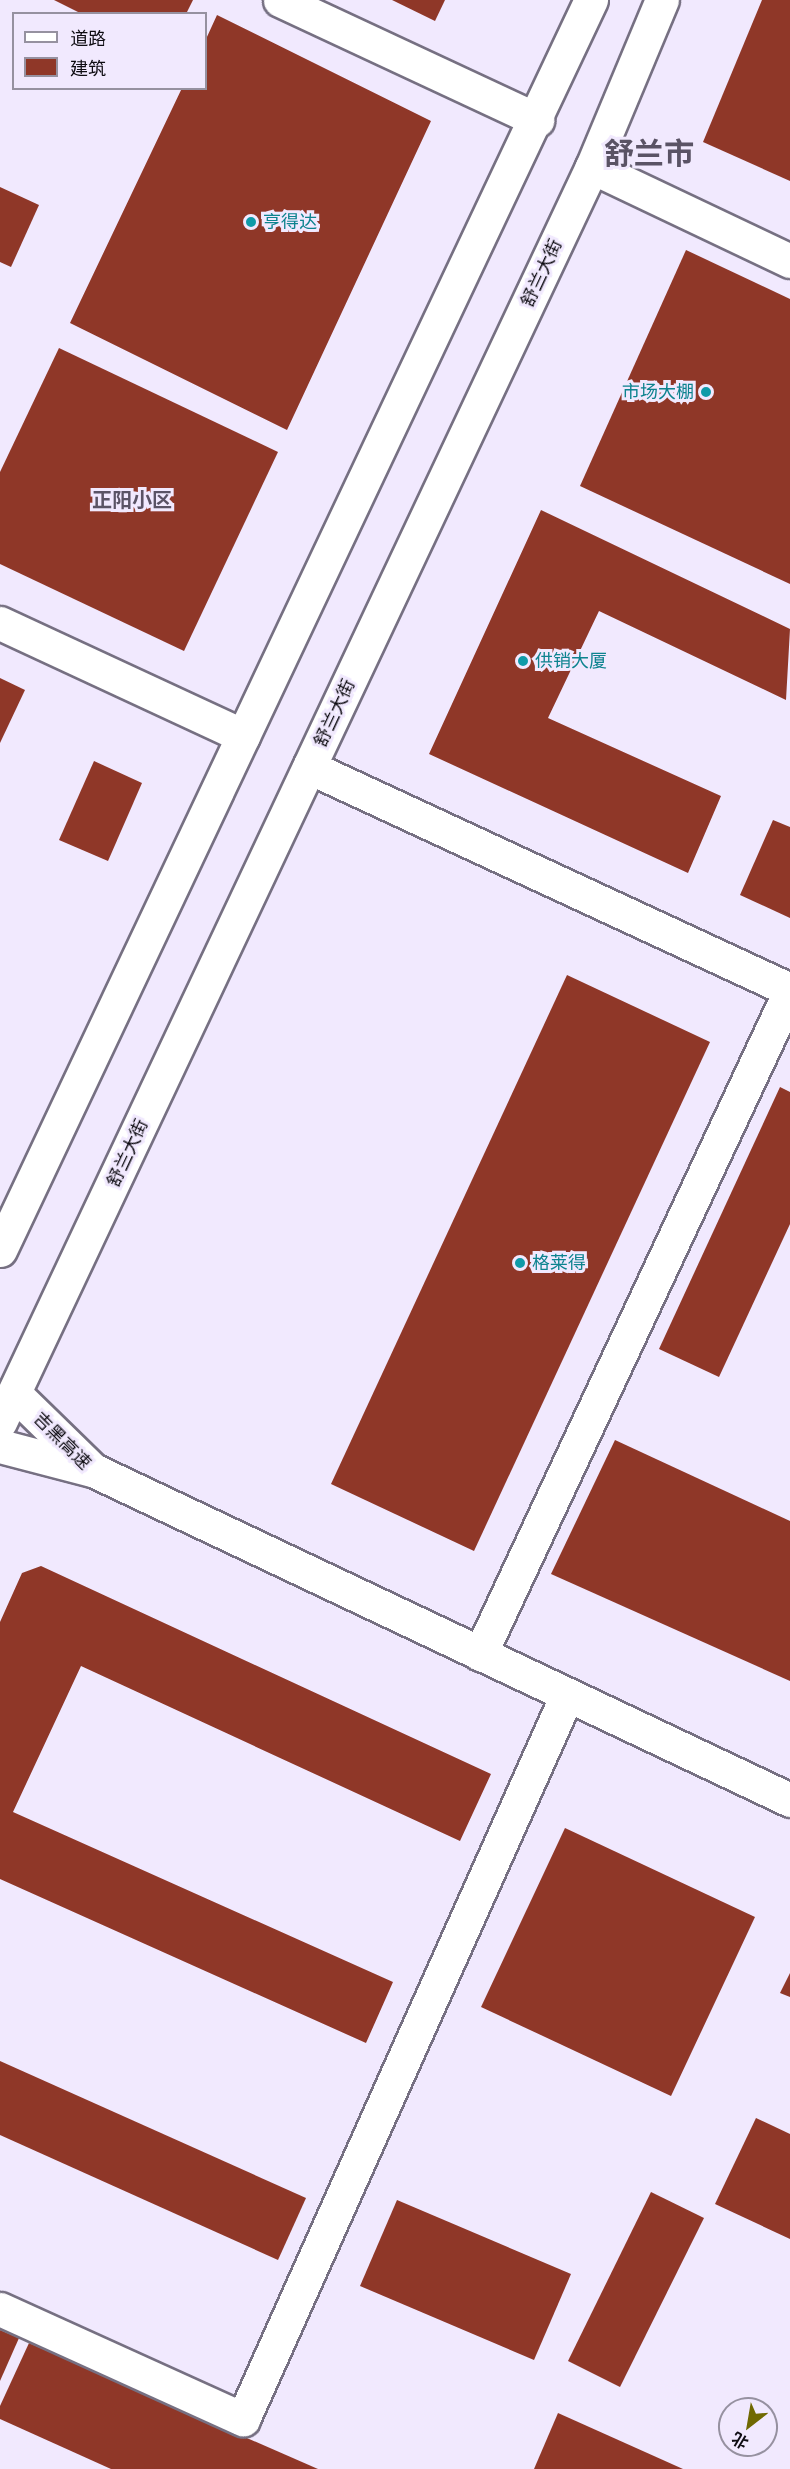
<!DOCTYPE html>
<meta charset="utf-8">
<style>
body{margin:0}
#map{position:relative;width:790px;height:2469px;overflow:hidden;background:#f1e9fe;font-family:"PT Sans Narrow","Noto Sans SC",sans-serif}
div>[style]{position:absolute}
.building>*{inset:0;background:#8f3728}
.roads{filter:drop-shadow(2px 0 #767082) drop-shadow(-2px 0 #767082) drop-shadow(0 2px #767082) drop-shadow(0 -2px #767082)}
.minor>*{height:33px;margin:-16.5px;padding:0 16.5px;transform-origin:16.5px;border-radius:16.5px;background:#fff}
.secondary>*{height:33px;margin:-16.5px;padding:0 16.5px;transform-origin:16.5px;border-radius:16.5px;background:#fff}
.primary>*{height:33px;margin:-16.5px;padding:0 16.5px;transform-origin:16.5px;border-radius:16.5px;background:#fff}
.dots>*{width:16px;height:16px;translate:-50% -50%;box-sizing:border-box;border:3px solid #f1e9fe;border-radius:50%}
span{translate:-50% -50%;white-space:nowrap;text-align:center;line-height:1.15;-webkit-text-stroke:6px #f1e9fe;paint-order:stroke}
.culture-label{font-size:18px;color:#0d838f}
.left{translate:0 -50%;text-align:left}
.right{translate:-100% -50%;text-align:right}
.street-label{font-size:18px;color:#0e0c12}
.neighbourhood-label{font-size:20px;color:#5a5365;font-weight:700}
.town-label{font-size:30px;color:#5a5365;font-weight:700}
.legend{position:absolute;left:12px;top:12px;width:195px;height:78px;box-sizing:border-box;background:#f1e9fe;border:2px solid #9691a0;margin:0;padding:8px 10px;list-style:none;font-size:18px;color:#0e0c12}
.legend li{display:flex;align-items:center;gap:12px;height:30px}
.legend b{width:30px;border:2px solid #9691a0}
.north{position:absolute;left:718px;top:2397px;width:60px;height:60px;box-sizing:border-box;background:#f1e9fe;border:2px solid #9691a0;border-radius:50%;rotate:211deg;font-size:16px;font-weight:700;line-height:24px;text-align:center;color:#0e0c12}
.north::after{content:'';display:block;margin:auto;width:21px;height:27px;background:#706902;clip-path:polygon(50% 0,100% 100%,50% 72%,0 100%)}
</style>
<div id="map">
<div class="building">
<i style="clip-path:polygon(54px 0,193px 0,186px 14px,82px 14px)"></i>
<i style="clip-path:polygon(392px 0,445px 0,435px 21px)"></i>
<i style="clip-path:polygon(762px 0,790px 0,790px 181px,703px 142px)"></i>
<i style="clip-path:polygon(217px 15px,431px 121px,287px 430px,70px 323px,182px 88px,206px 88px,206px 39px)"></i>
<i style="clip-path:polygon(0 187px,39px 205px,11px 267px,0 262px)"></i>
<i style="clip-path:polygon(686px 250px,790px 299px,790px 584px,580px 486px)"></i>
<i style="clip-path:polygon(59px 348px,278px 452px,184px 651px,0 564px,0 472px)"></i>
<i style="clip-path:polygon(541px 510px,790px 629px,786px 700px,599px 611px,548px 718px,721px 796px,688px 873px,429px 754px)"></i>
<i style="clip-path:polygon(0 678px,25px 690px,0 743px)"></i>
<i style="clip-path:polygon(94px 761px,142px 783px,108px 861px,59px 840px)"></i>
<i style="clip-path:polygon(773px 820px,790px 827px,790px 918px,740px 895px)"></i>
<i style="clip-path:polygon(567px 975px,710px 1042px,474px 1551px,331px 1484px)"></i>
<i style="clip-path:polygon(780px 1087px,790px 1092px,790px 1224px,719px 1377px,659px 1349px)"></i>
<i style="clip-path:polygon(615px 1440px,790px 1521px,790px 1681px,551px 1574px)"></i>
<i style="clip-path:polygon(41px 1566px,491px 1774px,460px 1841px,81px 1666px,13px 1812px,393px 1982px,366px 2043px,0 1879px,0 1622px,22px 1573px)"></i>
<i style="clip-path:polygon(565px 1828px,755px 1917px,671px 2096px,481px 2007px)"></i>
<i style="clip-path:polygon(790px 1973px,790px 1997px,780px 1993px)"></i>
<i style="clip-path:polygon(0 2061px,306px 2198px,278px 2260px,0 2135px)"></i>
<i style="clip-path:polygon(756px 2118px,790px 2134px,790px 2239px,715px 2204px)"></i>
<i style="clip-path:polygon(651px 2192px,704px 2218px,620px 2387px,568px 2361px)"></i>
<i style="clip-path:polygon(397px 2200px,571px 2274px,534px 2360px,360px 2286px)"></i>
<i style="clip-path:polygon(0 2330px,19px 2338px,0 2381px)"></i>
<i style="clip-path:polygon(29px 2343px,318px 2469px,111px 2469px,0 2419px,0 2406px)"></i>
<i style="clip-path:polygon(558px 2413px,683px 2469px,534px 2469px)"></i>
</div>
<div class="roads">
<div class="minor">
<i style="left:280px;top:0;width:284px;rotate:25deg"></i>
<i style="left:592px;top:167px;width:219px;rotate:25.4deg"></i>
<i style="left:0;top:623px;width:268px;rotate:24.9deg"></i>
<i style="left:309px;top:767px;width:530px;rotate:24.87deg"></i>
<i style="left:480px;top:1654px;width:732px;rotate:-64.94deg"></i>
<i style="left:0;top:2309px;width:267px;rotate:24.4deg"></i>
<i style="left:243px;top:2419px;width:793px;rotate:-65.89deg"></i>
</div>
<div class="secondary">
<i style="left:15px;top:1394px;width:109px;rotate:44.3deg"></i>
<i style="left:0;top:1446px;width:98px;rotate:14.7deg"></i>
<i style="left:95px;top:1471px;width:769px;rotate:25.33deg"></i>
</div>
<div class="primary">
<i style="left:0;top:1250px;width:1383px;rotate:-64.7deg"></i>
<i style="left:0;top:1422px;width:1388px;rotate:-64.75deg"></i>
<i style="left:592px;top:167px;width:181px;rotate:-67.3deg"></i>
</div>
</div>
<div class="dots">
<i style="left:251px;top:222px;background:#0f9aa8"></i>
<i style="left:706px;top:392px;background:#0f9aa8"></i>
<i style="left:523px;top:661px;background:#0f9aa8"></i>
<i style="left:520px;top:1263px;background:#0f9aa8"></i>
</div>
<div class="culture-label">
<span class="left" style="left:263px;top:222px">亨得达</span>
<span class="right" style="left:694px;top:392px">市场大棚</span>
<span class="left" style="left:535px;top:661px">供销大厦</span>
<span class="left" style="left:532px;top:1263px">格莱得</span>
</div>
<div class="street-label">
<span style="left:542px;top:273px;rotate:-65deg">舒兰大街</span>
<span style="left:335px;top:713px;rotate:-65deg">舒兰大街</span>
<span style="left:128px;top:1153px;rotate:-65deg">舒兰大街</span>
<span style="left:62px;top:1441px;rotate:45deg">吉黑高速</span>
</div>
<div class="neighbourhood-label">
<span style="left:132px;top:500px">正阳小区</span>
</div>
<div class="town-label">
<span style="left:649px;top:153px">舒兰市</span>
</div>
<ul class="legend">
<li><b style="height:8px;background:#fff"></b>道路</li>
<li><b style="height:16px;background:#8f3728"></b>建筑</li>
</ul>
<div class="north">北</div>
</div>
